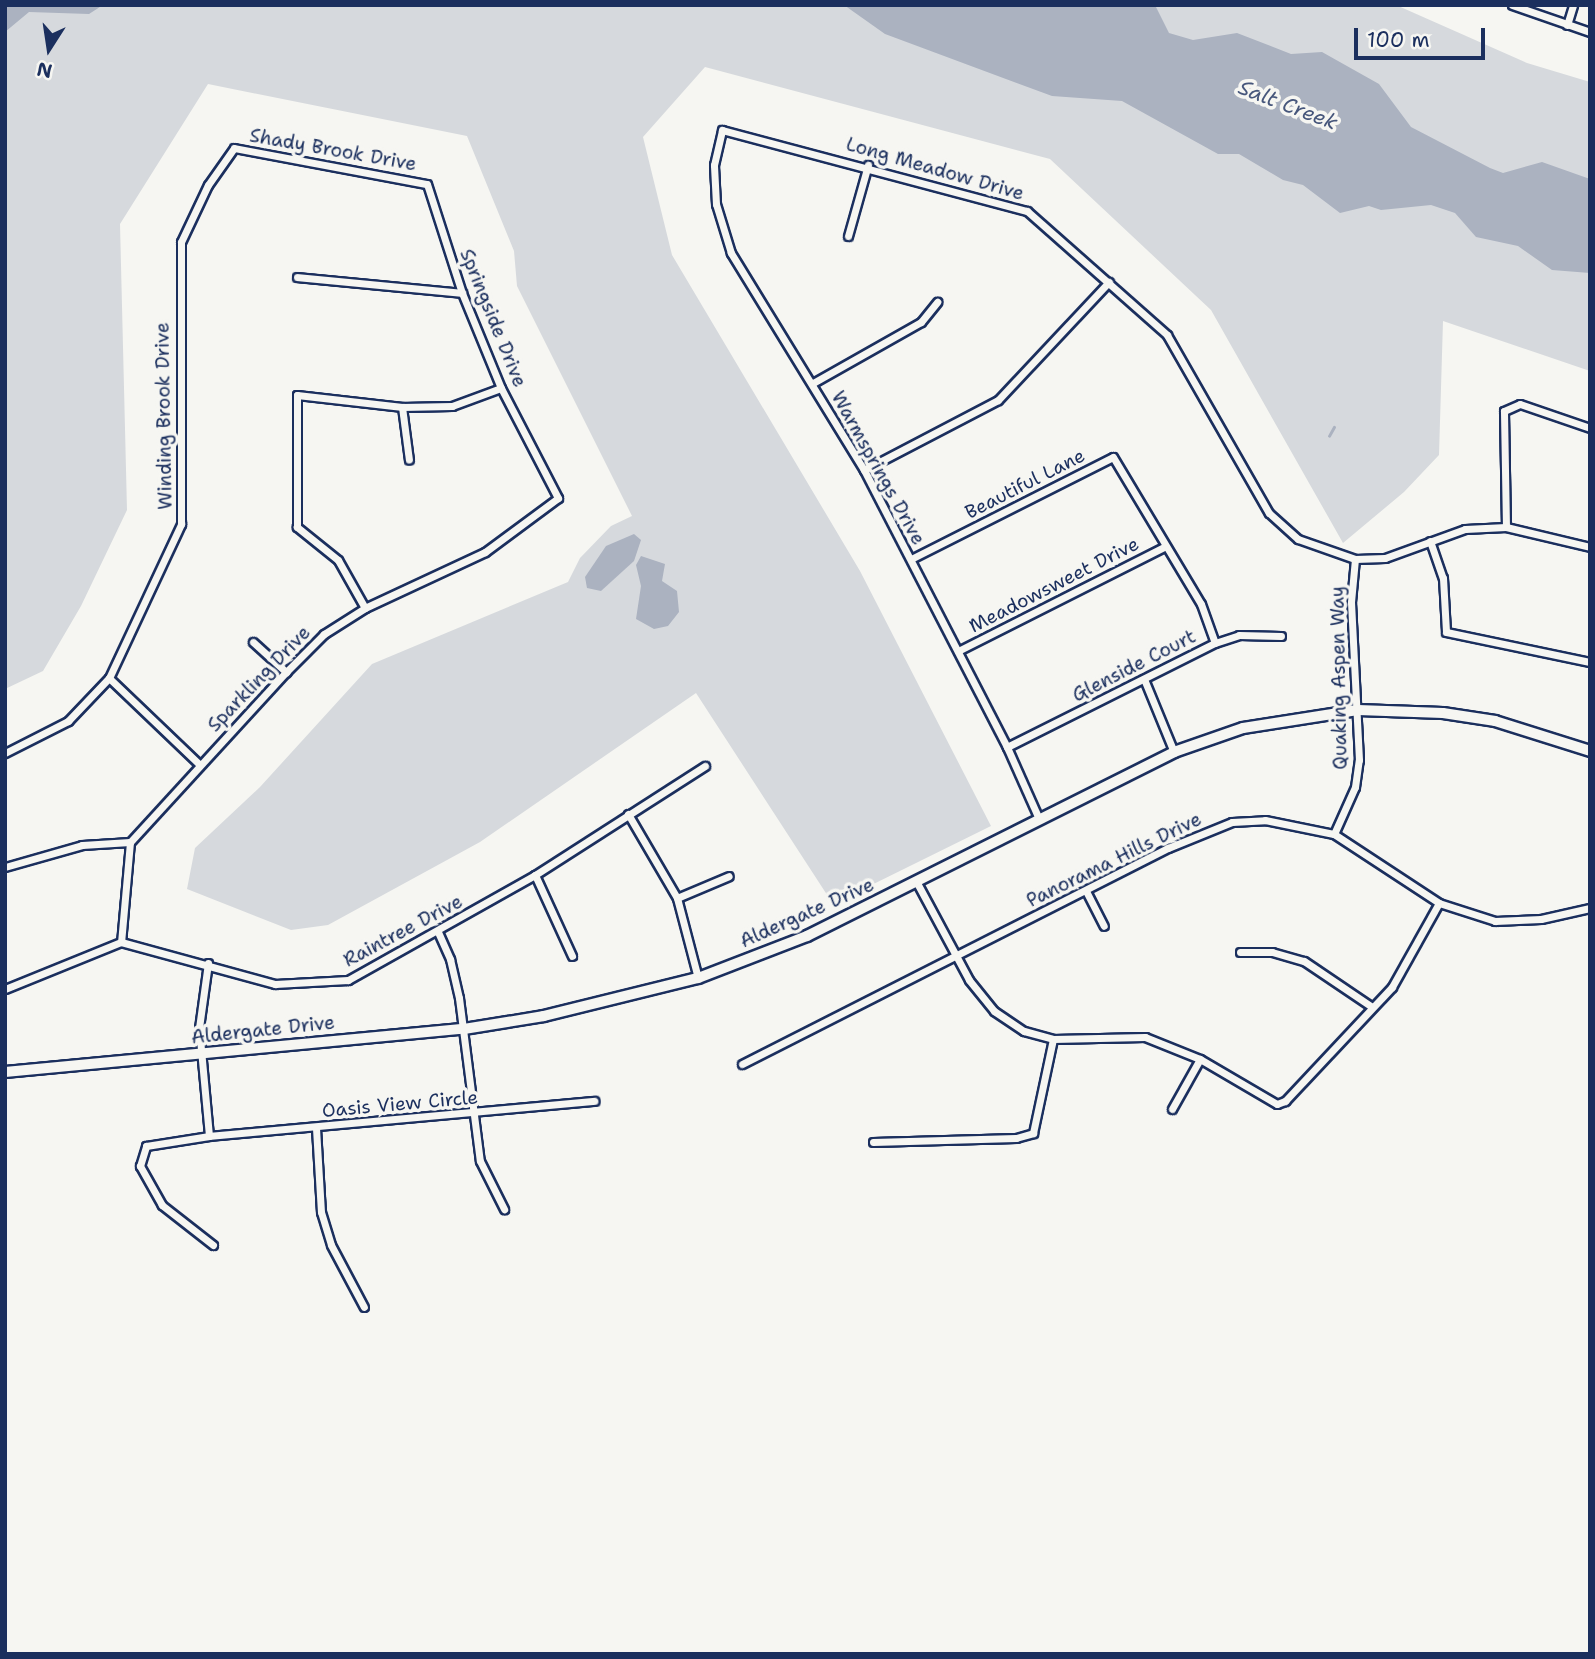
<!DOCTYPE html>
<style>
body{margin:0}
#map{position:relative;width:1595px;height:1659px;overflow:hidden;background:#f6f6f2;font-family:"Shantell Sans",sans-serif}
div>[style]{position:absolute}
.green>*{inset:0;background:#d6d9dd}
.water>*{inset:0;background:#abb2c0}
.stream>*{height:2.5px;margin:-1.25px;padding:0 1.25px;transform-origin:1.25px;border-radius:1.25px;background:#abb2c0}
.roads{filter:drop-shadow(2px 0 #1b2f5e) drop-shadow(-2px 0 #1b2f5e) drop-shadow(0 2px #1b2f5e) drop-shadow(0 -2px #1b2f5e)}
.minor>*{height:7px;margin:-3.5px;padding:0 3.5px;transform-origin:3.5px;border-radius:3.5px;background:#f6f6f2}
.tertiary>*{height:10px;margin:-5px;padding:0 5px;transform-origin:5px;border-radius:5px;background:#f6f6f2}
span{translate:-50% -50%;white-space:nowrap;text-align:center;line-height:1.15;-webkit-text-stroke:7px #f6f6f2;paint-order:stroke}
.street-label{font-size:19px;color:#1b2f5e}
.water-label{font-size:21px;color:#46567b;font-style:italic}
.frame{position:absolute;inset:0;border:7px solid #1b2f5e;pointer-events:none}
.north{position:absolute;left:14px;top:14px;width:70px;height:70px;-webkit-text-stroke:5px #f6f6f2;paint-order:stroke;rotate:192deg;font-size:19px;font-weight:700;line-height:28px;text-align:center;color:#1b2f5e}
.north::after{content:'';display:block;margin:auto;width:24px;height:32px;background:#1b2f5e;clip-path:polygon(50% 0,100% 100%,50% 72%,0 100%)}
.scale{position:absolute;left:1354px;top:28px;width:131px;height:32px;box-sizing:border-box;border:4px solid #1b2f5e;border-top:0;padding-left:9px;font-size:21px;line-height:24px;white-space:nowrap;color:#1b2f5e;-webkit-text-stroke:5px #f6f6f2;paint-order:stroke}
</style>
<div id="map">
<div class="green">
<i style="clip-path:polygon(5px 5px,1396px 5px,1527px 63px,1590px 82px,1590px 371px,1443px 321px,1439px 455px,1404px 492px,1343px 543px,1211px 310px,1050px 159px,705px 67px,643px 137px,672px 255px,860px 571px,991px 826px,833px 904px,696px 693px,480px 842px,328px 925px,291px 930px,187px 889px,195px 848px,260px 787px,372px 664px,568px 582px,580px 558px,611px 526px,632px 516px,517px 286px,514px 251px,467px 136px,208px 84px,120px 224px,127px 510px,81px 606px,43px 671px,5px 689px)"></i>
</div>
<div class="water">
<i style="clip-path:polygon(5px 5px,103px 5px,89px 14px,29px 12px,5px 32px)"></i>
<i style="clip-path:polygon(844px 5px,1155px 5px,1169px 33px,1193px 40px,1237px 33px,1291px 54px,1322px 52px,1379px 84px,1411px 127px,1490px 168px,1503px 173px,1542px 162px,1590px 179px,1590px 273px,1552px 270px,1518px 246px,1476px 237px,1455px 213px,1431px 205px,1381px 210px,1369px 206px,1340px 213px,1303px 185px,1283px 180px,1239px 154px,1218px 154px,1122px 101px,1052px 96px,885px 34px)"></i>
<i style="clip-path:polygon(634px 534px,641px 540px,634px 561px,601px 591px,587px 588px,585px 577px,606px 546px)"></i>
<i style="clip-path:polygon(641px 556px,665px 564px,662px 581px,677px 591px,679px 612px,668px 626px,654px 629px,636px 619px,641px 586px,636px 565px)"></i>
</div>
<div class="stream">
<i style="left:1329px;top:436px;width:10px;rotate:-61deg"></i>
</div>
<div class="roads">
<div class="minor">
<i style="left:1512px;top:5px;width:83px;rotate:19.1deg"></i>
<i style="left:1567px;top:25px;width:21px;rotate:-73deg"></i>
<i style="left:848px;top:236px;width:74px;rotate:-74.3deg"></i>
<i style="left:297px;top:277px;width:166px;rotate:5.5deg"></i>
<i style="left:813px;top:383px;width:124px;rotate:-29.5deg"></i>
<i style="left:921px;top:322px;width:26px;rotate:-51deg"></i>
<i style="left:402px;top:407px;width:53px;rotate:82.5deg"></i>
<i style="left:864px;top:470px;width:151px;rotate:-27.6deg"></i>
<i style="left:998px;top:400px;width:162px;rotate:-46.8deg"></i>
<i style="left:1506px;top:527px;width:116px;rotate:-91deg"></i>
<i style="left:1504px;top:411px;width:17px;rotate:-24deg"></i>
<i style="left:1520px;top:404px;width:74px;rotate:18.9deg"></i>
<i style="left:1430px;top:541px;width:39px;rotate:71deg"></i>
<i style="left:1443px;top:578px;width:54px;rotate:86.8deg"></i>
<i style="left:1446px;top:632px;width:147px;rotate:11.8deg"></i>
<i style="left:911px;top:559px;width:226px;rotate:-26.8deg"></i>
<i style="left:1113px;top:457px;width:171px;rotate:59.1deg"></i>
<i style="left:1201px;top:604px;width:41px;rotate:70.3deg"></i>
<i style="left:365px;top:608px;width:55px;rotate:-119.4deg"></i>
<i style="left:338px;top:560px;width:53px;rotate:-141.2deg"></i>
<i style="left:297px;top:527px;width:132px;rotate:-90deg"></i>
<i style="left:297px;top:395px;width:106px;rotate:6.5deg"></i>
<i style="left:402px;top:407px;width:50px;rotate:-1.1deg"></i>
<i style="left:452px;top:406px;width:52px;rotate:-20.2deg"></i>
<i style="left:253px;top:642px;width:45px;rotate:42.3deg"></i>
<i style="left:958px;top:651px;width:231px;rotate:-26.8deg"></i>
<i style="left:109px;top:678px;width:123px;rotate:43.7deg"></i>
<i style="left:1144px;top:679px;width:79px;rotate:67.7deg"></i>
<i style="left:1007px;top:747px;width:233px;rotate:-26.6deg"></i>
<i style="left:1215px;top:643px;width:25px;rotate:-18deg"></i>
<i style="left:1239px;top:635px;width:42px;rotate:1.4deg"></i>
<i style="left:5px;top:753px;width:71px;rotate:-26.9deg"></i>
<i style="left:68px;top:721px;width:59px;rotate:-46.4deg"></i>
<i style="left:109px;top:678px;width:170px;rotate:-64.9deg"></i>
<i style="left:181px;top:524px;width:282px;rotate:-90deg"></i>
<i style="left:181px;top:242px;width:63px;rotate:-64.7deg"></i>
<i style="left:208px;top:185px;width:45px;rotate:-54.9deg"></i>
<i style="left:234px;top:148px;width:196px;rotate:10.6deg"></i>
<i style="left:427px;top:184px;width:114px;rotate:72.2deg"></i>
<i style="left:462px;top:293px;width:103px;rotate:67.7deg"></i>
<i style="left:501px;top:388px;width:124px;rotate:62.6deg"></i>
<i style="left:558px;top:498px;width:91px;rotate:143.5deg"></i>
<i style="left:485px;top:552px;width:132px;rotate:155deg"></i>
<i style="left:365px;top:608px;width:49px;rotate:147.6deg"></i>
<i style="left:324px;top:634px;width:54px;rotate:135deg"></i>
<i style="left:286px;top:672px;width:231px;rotate:132.5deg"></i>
<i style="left:130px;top:842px;width:100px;rotate:95.1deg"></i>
<i style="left:628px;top:814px;width:97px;rotate:59.7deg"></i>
<i style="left:677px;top:898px;width:83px;rotate:75.3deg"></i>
<i style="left:1039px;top:819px;width:79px;rotate:-114deg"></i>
<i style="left:1007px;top:747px;width:312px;rotate:-117.3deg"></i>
<i style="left:864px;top:470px;width:255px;rotate:-121.5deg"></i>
<i style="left:731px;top:253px;width:51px;rotate:-107deg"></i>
<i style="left:716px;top:204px;width:39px;rotate:-93deg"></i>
<i style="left:714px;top:165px;width:36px;rotate:-77deg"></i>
<i style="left:722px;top:130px;width:316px;rotate:14.9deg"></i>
<i style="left:1027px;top:211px;width:187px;rotate:41.5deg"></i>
<i style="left:1167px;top:335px;width:205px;rotate:60.2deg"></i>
<i style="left:1269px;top:513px;width:39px;rotate:42deg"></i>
<i style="left:1298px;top:539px;width:60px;rotate:19.3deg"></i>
<i style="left:1355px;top:559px;width:30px;rotate:-2deg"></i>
<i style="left:1385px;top:558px;width:85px;rotate:-19.9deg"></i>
<i style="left:1465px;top:529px;width:41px;rotate:-2.8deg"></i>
<i style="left:1506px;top:527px;width:86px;rotate:13.4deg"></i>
<i style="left:1334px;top:834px;width:51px;rotate:-65.9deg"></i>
<i style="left:1355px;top:787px;width:27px;rotate:-82deg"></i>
<i style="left:1359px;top:760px;width:158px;rotate:-92.9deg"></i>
<i style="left:1351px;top:602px;width:43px;rotate:-84.7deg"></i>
<i style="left:5px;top:867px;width:80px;rotate:-15.9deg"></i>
<i style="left:82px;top:845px;width:48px;rotate:-3.6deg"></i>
<i style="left:535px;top:875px;width:89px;rotate:65.4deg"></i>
<i style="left:916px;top:881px;width:112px;rotate:61.8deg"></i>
<i style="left:969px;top:980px;width:40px;rotate:51deg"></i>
<i style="left:994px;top:1011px;width:36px;rotate:34deg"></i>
<i style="left:1024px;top:1031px;width:30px;rotate:15deg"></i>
<i style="left:1053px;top:1039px;width:92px;rotate:-1.2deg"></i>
<i style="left:1145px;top:1037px;width:59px;rotate:21.8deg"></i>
<i style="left:1200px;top:1059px;width:89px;rotate:30.3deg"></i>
<i style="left:1277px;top:1104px;width:9px;rotate:-21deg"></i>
<i style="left:1285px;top:1101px;width:156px;rotate:-46.8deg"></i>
<i style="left:1392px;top:987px;width:96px;rotate:-60.8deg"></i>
<i style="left:1086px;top:891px;width:39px;rotate:63deg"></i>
<i style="left:677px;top:898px;width:56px;rotate:-22.9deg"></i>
<i style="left:438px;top:932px;width:30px;rotate:66deg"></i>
<i style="left:450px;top:959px;width:40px;rotate:77deg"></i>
<i style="left:459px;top:998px;width:164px;rotate:82.7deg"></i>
<i style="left:480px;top:1161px;width:54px;rotate:63.4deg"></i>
<i style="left:1240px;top:952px;width:32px"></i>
<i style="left:1272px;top:952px;width:33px;rotate:16deg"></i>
<i style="left:1304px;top:961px;width:82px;rotate:34.1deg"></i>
<i style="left:208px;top:963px;width:66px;rotate:97.9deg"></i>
<i style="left:199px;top:1028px;width:108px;rotate:84.7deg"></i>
<i style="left:5px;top:989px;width:125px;rotate:-22.1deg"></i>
<i style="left:121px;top:942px;width:160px;rotate:15.3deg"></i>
<i style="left:275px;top:984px;width:73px;rotate:-3.1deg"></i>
<i style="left:348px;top:980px;width:214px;rotate:-29.3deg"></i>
<i style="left:535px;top:875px;width:202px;rotate:-32.7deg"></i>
<i style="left:742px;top:1064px;width:478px;rotate:-26.9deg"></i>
<i style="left:1168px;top:848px;width:69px;rotate:-22.1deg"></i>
<i style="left:1232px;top:822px;width:33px;rotate:-3deg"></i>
<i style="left:1265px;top:820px;width:70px;rotate:11.5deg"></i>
<i style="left:1334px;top:834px;width:126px;rotate:33.3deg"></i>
<i style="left:1439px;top:903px;width:59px;rotate:17.8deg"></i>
<i style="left:1495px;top:921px;width:46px;rotate:-2.5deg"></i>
<i style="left:1541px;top:919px;width:50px;rotate:-12.7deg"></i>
<i style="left:1172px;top:1109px;width:57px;rotate:-60.8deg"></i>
<i style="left:316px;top:1128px;width:84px;rotate:86.6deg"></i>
<i style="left:321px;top:1212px;width:34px;rotate:73deg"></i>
<i style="left:331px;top:1245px;width:70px;rotate:62deg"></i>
<i style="left:873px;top:1142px;width:143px;rotate:-1.6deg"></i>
<i style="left:1016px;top:1138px;width:18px;rotate:-16deg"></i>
<i style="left:1033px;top:1133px;width:96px;rotate:-78deg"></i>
<i style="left:213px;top:1245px;width:65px;rotate:-141.9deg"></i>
<i style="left:162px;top:1205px;width:45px;rotate:-119.4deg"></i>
<i style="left:140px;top:1166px;width:21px;rotate:-73deg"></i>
<i style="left:146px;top:1146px;width:64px;rotate:-9deg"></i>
<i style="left:209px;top:1136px;width:387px;rotate:-5.2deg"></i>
</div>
<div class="tertiary">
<i style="left:5px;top:1072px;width:461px;rotate:-5.4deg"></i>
<i style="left:464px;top:1029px;width:81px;rotate:-9.2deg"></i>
<i style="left:544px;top:1016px;width:159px;rotate:-13.9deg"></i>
<i style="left:698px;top:978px;width:117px;rotate:-21.1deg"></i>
<i style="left:807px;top:936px;width:411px;rotate:-26.6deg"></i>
<i style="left:1174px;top:752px;width:73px;rotate:-19.2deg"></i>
<i style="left:1243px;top:728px;width:116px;rotate:-8.9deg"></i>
<i style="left:1358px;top:710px;width:85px;rotate:2deg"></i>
<i style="left:1443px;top:713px;width:53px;rotate:8.7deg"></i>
<i style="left:1495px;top:721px;width:100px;rotate:17.5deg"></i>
</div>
</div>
<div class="street-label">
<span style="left:333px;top:150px;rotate:10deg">Shady Brook Drive</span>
<span style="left:935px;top:169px;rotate:16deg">Long Meadow Drive</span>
<span style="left:493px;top:318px;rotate:68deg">Springside Drive</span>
<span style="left:164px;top:416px;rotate:-91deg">Winding Brook Drive</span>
<span style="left:878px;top:468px;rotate:61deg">Warmsprings Drive</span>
<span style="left:1025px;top:484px;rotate:-27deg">Beautiful Lane</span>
<span style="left:1054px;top:585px;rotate:-27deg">Meadowsweet Drive</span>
<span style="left:1134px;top:666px;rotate:-27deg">Glenside Court</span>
<span style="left:1339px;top:678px;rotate:-91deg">Quaking Aspen Way</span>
<span style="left:259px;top:679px;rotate:-46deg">Sparkling Drive</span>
<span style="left:1114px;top:860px;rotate:-26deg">Panorama Hills Drive</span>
<span style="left:807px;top:913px;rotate:-24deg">Aldergate Drive</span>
<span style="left:403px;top:931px;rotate:-28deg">Raintree Drive</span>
<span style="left:263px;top:1030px;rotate:-6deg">Aldergate Drive</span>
<span style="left:400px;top:1104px;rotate:-5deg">Oasis View Circle</span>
</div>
<div class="water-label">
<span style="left:1288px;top:105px;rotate:21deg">Salt Creek</span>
</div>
<div class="frame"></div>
<div class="north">N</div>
<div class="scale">100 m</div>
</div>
